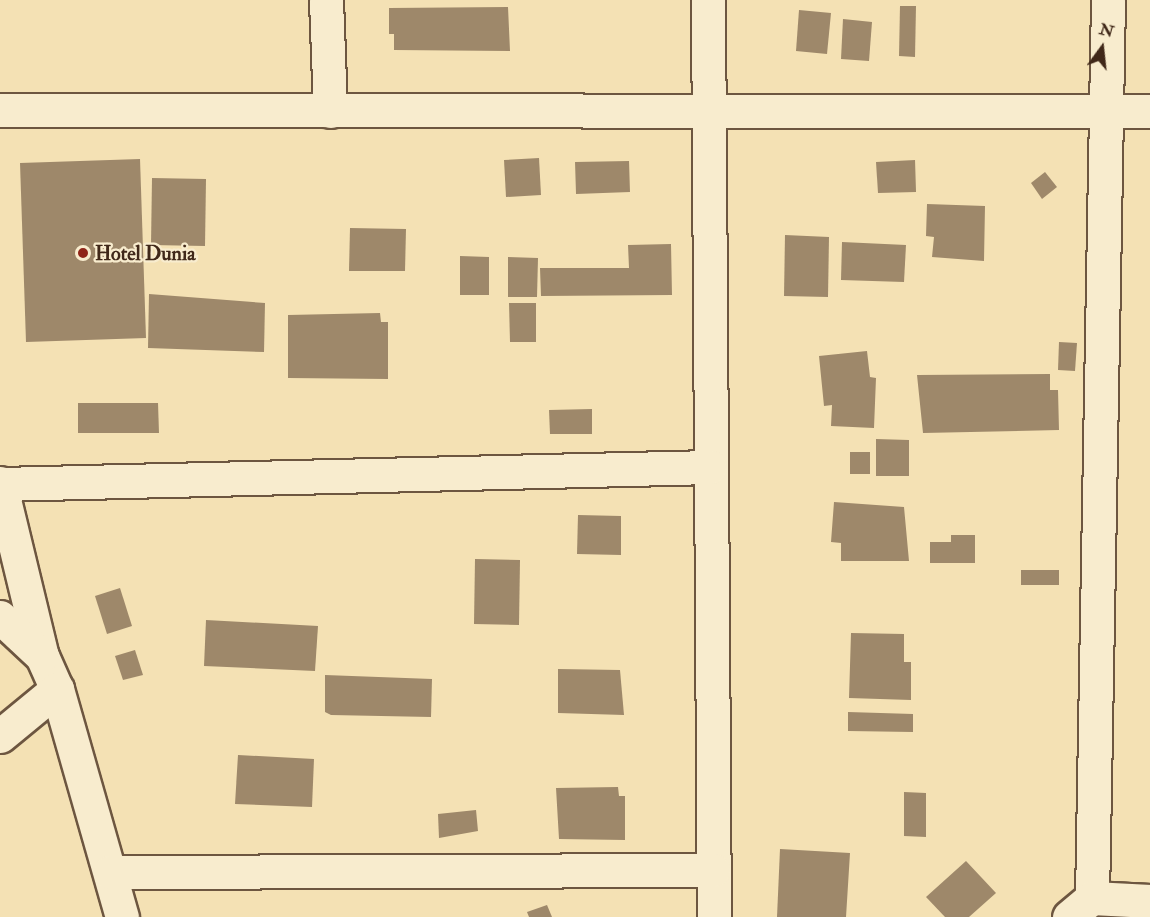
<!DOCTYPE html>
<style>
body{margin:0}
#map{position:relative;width:1150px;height:917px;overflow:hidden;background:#f4e1b4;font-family:"IM FELL Double Pica",serif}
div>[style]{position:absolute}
.building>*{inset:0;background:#9e886a}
.roads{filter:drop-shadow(2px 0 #6d5640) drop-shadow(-2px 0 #6d5640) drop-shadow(0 2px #6d5640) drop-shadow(0 -2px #6d5640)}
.minor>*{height:33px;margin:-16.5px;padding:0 16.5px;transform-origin:16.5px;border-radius:16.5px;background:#f8ecce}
.dots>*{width:16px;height:16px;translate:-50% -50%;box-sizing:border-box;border:3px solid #f8ecce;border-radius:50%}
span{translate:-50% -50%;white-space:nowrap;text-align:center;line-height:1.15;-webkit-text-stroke:4.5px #f8ecce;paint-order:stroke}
.poi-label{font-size:20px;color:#402819;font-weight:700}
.left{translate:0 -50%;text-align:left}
.north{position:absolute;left:1072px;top:18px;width:60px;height:60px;-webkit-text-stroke:4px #f8ecce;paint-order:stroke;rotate:15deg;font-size:16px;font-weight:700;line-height:24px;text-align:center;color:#402819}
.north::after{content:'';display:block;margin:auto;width:21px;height:27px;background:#402819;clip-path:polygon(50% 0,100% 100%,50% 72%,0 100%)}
</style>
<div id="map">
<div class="building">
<i style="clip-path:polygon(900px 6px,916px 6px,915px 57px,899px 56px)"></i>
<i style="clip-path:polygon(508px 7px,510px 51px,394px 50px,394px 34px,389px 34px,389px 8px)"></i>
<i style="clip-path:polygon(799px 10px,831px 13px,827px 54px,796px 51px)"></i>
<i style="clip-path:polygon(843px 19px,872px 22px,869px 61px,841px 59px)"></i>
<i style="clip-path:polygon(539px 158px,541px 195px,506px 197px,504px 160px)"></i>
<i style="clip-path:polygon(140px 159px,146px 338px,26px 342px,20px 163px)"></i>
<i style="clip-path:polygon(915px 160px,916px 192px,878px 193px,876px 162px)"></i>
<i style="clip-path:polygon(629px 161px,630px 192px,576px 194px,575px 162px)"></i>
<i style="clip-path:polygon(1045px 172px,1057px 187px,1042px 199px,1031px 183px)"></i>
<i style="clip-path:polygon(152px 178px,206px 179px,205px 246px,151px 245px)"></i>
<i style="clip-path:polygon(927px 204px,985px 206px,984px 261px,932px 257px,934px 237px,926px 236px)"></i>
<i style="clip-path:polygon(350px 228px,406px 229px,405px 271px,349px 271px)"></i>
<i style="clip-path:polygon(785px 235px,829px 237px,828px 297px,784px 296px)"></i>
<i style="clip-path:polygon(842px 242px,906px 245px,904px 282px,841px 280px)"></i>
<i style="clip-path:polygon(671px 244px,672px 295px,541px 296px,540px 268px,629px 268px,628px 245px)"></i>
<i style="clip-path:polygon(460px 256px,489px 257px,489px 295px,460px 295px)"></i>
<i style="clip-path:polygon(508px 257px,538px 258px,537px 297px,508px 297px)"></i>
<i style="clip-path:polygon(149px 294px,265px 303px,264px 352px,148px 348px)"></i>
<i style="clip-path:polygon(509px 303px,536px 303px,536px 342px,510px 342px)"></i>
<i style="clip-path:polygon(380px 313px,381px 322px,388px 322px,388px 379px,288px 378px,288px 315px)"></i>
<i style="clip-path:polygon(1059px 342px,1077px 343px,1075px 371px,1058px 370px)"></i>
<i style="clip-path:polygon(867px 351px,870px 377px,876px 378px,874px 428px,831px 426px,832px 405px,824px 406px,819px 356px)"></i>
<i style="clip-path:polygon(1050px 374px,1050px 390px,1058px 390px,1059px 430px,923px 433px,917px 375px)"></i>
<i style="clip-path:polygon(78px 403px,158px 403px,159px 433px,78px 433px)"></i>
<i style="clip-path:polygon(592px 409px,592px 434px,550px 434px,549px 410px)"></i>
<i style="clip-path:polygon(876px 439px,909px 440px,909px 476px,876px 476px)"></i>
<i style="clip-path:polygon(850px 452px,870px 452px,870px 474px,850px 474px)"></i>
<i style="clip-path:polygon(834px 502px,904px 507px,909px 561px,841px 561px,841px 543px,831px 542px)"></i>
<i style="clip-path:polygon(578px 515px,621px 516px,621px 555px,577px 554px)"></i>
<i style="clip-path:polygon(951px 535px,975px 535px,975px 563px,930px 563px,930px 542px,951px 542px)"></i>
<i style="clip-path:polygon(475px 559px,520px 560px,519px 625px,474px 624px)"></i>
<i style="clip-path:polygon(1021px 570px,1059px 570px,1059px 585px,1021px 585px)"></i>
<i style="clip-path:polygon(120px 588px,132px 626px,107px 634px,95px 596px)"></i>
<i style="clip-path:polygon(206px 620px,318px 626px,315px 671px,204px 666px)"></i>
<i style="clip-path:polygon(851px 633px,904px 634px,904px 662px,911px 662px,911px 700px,849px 698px)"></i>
<i style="clip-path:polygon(135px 650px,143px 675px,123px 680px,115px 656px)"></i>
<i style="clip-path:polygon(558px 669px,620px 670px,624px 715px,558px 713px)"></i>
<i style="clip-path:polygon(325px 675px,432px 679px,431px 717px,331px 715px,325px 712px)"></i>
<i style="clip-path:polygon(848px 712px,913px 714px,913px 732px,848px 731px)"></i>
<i style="clip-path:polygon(238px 755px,314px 759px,312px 807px,235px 804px)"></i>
<i style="clip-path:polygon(618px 787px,619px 796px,625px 796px,625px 840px,559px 839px,556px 788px)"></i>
<i style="clip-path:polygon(904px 792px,926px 793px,926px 837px,904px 836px)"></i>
<i style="clip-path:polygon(476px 810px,478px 831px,439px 838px,438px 814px)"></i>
<i style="clip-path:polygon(780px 849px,850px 853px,846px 917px,777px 917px)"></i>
<i style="clip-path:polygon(966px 861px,996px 893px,969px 917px,945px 917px,926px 897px)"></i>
<i style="clip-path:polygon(547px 905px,552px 917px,529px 917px,527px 912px)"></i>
</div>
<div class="roads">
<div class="minor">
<i style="left:326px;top:0;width:111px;rotate:87.9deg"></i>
<i style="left:708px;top:0;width:917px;rotate:89.63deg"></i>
<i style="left:0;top:110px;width:1150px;rotate:0.05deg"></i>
<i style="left:0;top:483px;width:178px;rotate:76.4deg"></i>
<i style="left:42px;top:656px;width:36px;rotate:66deg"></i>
<i style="left:57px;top:689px;width:237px;rotate:74.1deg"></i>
<i style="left:0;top:484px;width:710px;rotate:-1.37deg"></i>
<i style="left:0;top:617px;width:57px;rotate:42.9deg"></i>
<i style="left:0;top:736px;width:74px;rotate:-39.5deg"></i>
<i style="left:110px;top:872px;width:603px;rotate:-0.19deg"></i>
<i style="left:1092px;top:898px;width:898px;rotate:-88.98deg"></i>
<i style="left:1069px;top:917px;width:30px;rotate:-40deg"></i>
<i style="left:1092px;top:898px;width:58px;rotate:3deg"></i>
</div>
</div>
<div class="dots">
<i style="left:83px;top:253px;background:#8f2418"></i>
</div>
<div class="poi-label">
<span class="left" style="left:95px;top:253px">Hotel Dunia</span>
</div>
<div class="north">N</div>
</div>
